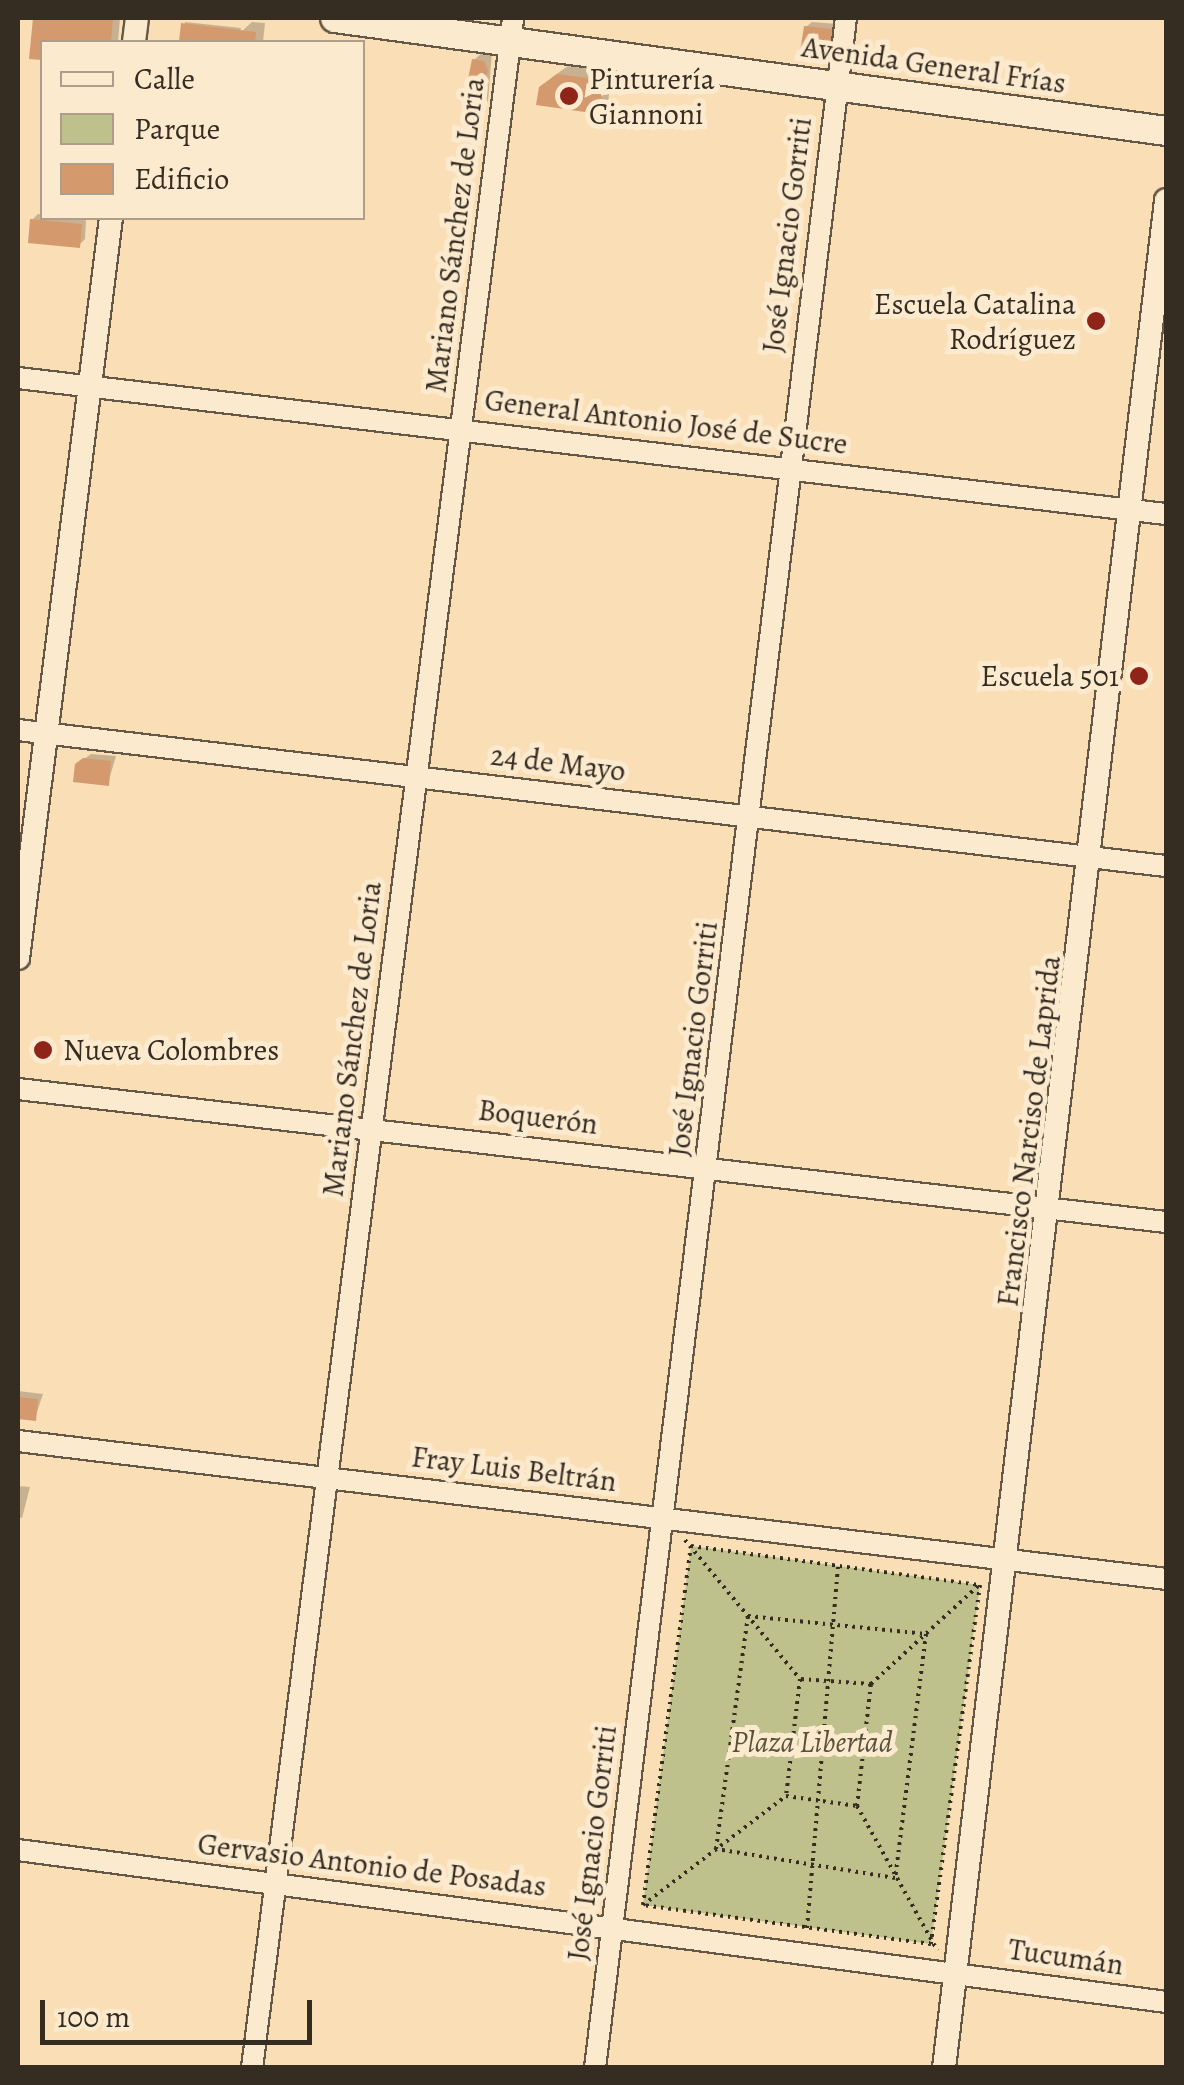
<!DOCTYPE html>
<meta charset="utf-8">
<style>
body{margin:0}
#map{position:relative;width:1184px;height:2085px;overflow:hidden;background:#fadeb5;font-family:Alegreya,serif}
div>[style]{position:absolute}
.green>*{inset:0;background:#bfc18c}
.shadow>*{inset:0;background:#0003}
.building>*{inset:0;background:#d4996d}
.path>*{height:4px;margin-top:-2px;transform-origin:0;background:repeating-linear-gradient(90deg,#352c22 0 2.5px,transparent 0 7.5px)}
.roads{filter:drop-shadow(2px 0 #665847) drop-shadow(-2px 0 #665847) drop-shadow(0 2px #665847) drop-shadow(0 -2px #665847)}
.minor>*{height:20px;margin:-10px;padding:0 10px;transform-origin:10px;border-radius:10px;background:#fceacf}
.tertiary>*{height:22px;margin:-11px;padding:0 11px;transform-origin:11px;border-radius:11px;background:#fceacf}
.secondary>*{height:28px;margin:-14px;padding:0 14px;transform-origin:14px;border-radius:14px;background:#fceacf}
.dots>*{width:28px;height:28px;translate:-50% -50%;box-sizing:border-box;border:5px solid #fceacf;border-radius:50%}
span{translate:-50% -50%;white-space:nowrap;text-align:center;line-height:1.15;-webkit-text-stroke:10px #fceacf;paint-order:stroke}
.street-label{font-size:30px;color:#352c22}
.poi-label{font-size:30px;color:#352c22}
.left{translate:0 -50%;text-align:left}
.right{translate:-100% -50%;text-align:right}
.park-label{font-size:30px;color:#58513c;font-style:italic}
.frame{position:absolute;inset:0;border:20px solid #352c22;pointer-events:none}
.legend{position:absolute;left:40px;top:40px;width:325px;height:180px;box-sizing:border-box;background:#fceacf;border:2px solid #ac9e8a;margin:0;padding:12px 18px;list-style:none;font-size:30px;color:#352c22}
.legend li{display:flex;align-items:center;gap:20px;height:50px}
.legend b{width:50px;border:2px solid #ac9e8a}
.scale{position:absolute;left:40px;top:2000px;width:272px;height:45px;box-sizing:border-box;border:5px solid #352c22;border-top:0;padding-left:12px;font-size:30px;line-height:35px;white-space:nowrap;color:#352c22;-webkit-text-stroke:8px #fceacf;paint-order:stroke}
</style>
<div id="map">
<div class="green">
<i style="clip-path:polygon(691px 1546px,980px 1585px,931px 1944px,643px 1905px)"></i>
</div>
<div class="shadow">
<i style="clip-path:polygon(35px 18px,120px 18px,118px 42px,42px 42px,42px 57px,31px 56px)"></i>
<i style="clip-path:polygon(185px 22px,241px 28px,240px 33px,252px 22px,265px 23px,263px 42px,181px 42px)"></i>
<i style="clip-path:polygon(812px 22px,837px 24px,829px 46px,806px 27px)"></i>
<i style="clip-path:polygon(484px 51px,492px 52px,488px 101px,479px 110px,474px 60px)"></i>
<i style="clip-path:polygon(568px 66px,612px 72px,608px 102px,598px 111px,551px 78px)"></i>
<i style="clip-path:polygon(38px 214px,86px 219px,85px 239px,79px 245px,32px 220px)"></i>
<i style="clip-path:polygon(91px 754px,116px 756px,108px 783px,84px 759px)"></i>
<i style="clip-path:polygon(18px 1391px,43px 1394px,35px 1418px,18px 1416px)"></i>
<i style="clip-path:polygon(18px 1486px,30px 1487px,22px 1518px,18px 1517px)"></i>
</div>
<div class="building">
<i style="clip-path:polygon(33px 18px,113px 18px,111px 42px,42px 42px,42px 60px,29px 59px)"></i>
<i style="clip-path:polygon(181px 23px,256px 32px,255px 42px,179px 42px)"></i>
<i style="clip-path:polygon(804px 26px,832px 29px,830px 48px,820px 55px,800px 52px)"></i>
<i style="clip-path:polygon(472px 59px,484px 61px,488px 70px,480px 113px,462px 110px)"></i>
<i style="clip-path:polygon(557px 74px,604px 80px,599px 114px,536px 105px,539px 87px)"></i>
<i style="clip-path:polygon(30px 219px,82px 224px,80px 248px,28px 243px)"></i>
<i style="clip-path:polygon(83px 758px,111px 761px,109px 786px,73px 782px,75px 764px)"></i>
<i style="clip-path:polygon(18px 1397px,38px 1399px,36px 1421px,18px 1419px)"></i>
</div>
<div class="path">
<i style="left:685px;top:1540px;width:180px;rotate:50.4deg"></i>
<i style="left:691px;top:1546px;width:292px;rotate:7.7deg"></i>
<i style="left:980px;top:1585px;width:362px;rotate:97.8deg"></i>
<i style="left:931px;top:1944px;width:291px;rotate:-172.3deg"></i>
<i style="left:643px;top:1905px;width:362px;rotate:-82.4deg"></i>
<i style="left:748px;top:1616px;width:179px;rotate:5.8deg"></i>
<i style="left:926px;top:1634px;width:246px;rotate:97.2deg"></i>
<i style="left:895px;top:1878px;width:181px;rotate:-170.8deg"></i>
<i style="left:716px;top:1849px;width:235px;rotate:-82.2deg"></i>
<i style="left:871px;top:1684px;width:71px;rotate:-176deg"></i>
<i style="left:800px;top:1679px;width:118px;rotate:96.8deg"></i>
<i style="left:786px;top:1796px;width:72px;rotate:8deg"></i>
<i style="left:857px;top:1806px;width:123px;rotate:-83.5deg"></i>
<i style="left:871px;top:1684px;width:147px;rotate:-42.5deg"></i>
<i style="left:857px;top:1806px;width:165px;rotate:60.9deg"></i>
<i style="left:643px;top:1905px;width:180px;rotate:-37.3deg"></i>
<i style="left:807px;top:1928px;width:363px;rotate:-85.1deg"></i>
</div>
<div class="roads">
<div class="minor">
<i style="left:18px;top:378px;width:1156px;rotate:6.76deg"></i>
<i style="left:18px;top:730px;width:1156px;rotate:6.76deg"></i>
<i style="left:18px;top:1089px;width:1156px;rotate:6.61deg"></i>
<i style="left:18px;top:1441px;width:1156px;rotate:6.85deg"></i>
<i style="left:18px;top:1850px;width:1158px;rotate:7.54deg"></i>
<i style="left:252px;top:2068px;width:2067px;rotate:-82.74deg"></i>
<i style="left:595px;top:2068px;width:2065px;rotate:-83.02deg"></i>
</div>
<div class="tertiary">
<i style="left:134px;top:42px;width:24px;rotate:-83deg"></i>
<i style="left:18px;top:958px;width:746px;rotate:-82.84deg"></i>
<i style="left:944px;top:2068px;width:1881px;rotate:-83.22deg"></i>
</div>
<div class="secondary">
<i style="left:335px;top:18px;width:839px;rotate:7.74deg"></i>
</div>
</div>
<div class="dots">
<i style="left:569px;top:96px;background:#8f2418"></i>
<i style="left:1096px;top:321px;background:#8f2418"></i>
<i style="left:1139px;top:676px;background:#8f2418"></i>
<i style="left:43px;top:1050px;background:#8f2418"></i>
</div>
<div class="street-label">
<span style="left:934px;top:65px;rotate:8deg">Avenida General Frías</span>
<span style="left:455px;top:235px;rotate:-83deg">Mariano Sánchez de Loria</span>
<span style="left:787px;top:235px;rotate:-83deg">José Ignacio Gorriti</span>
<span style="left:666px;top:422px;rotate:7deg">General Antonio José de Sucre</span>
<span style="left:558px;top:763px;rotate:7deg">24 de Mayo</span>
<span style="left:352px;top:1039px;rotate:-83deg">Mariano Sánchez de Loria</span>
<span style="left:693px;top:1039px;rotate:-83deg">José Ignacio Gorriti</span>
<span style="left:538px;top:1117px;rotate:7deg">Boquerón</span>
<span style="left:1029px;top:1131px;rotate:-83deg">Francisco Narciso de Laprida</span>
<span style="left:514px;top:1469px;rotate:7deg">Fray Luis Beltrán</span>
<span style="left:592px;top:1843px;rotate:-83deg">José Ignacio Gorriti</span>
<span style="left:372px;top:1865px;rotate:7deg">Gervasio Antonio de Posadas</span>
<span style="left:1066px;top:1957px;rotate:8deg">Tucumán</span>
</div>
<div class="poi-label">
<span class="left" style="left:589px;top:96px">Pinturería<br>Giannoni</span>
<span class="right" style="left:1076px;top:321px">Escuela Catalina<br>Rodríguez</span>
<span class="right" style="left:1119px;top:676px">Escuela 501</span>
<span class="left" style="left:63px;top:1050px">Nueva Colombres</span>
</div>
<div class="park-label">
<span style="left:812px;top:1742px">Plaza Libertad</span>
</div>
<div class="frame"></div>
<ul class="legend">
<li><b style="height:12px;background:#fceacf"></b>Calle</li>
<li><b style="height:28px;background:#bfc18c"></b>Parque</li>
<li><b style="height:28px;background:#d4996d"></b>Edificio</li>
</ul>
<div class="scale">100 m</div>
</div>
